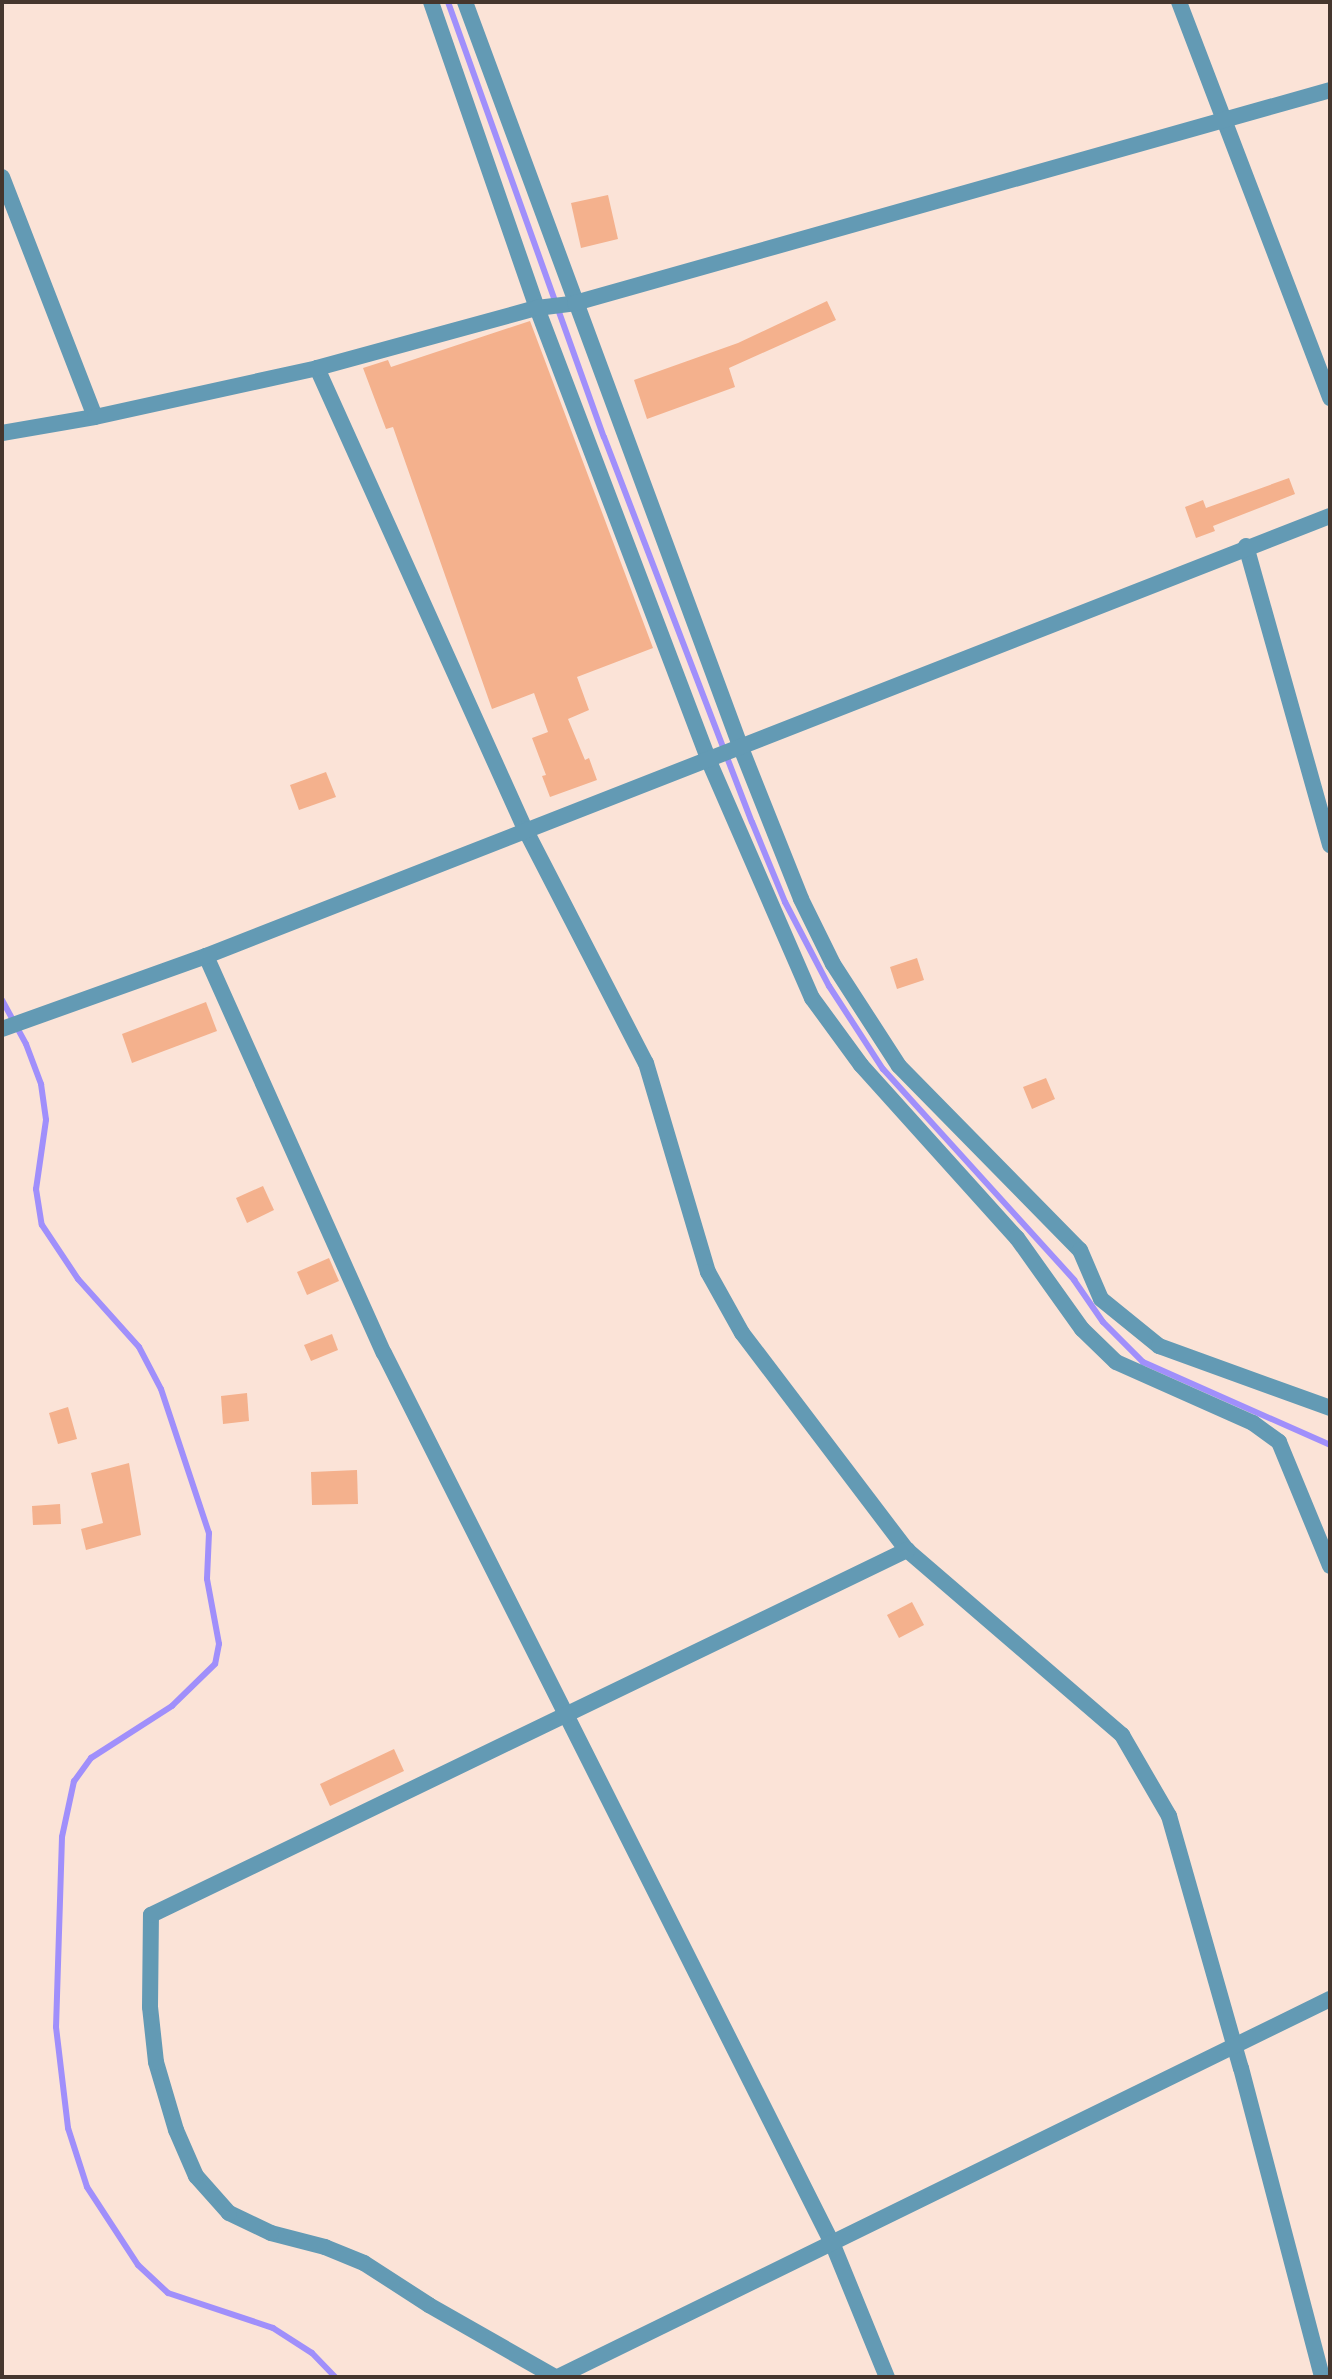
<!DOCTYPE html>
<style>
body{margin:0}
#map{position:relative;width:1332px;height:2379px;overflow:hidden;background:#fbe3d7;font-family:"Varela Round",sans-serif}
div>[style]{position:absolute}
.stream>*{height:6px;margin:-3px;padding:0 3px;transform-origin:3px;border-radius:3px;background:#a08ffb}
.building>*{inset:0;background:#f4b18d}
.minor>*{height:16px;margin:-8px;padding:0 8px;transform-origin:8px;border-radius:8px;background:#639ab4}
.tertiary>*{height:16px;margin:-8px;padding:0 8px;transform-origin:8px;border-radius:8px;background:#639ab4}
span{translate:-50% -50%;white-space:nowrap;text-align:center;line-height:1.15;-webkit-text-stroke:6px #fbe3d7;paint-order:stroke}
.frame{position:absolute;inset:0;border:4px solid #45362e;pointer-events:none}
</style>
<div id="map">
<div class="stream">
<i style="left:448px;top:2px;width:462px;rotate:70.3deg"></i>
<i style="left:604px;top:437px;width:412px;rotate:69deg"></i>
<i style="left:752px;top:822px;width:87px;rotate:67.6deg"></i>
<i style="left:785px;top:902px;width:95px;rotate:62.4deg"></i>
<i style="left:829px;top:986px;width:99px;rotate:57deg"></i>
<i style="left:883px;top:1069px;width:285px;rotate:47.8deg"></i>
<i style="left:1074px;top:1280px;width:51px;rotate:55.4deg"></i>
<i style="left:1103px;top:1322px;width:57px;rotate:45deg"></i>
<i style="left:1143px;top:1362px;width:205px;rotate:23.9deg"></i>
<i style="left:2px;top:1000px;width:50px;rotate:61.4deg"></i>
<i style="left:26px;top:1044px;width:43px;rotate:69.4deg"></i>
<i style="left:41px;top:1084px;width:36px;rotate:82deg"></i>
<i style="left:46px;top:1120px;width:70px;rotate:98.2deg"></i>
<i style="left:36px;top:1189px;width:36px;rotate:81deg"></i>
<i style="left:42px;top:1225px;width:65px;rotate:56.3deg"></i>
<i style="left:78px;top:1279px;width:91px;rotate:48.1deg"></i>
<i style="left:139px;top:1347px;width:47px;rotate:62.4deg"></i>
<i style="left:161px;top:1389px;width:152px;rotate:71.6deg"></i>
<i style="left:209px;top:1533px;width:46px;rotate:92.5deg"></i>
<i style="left:207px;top:1579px;width:66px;rotate:79.5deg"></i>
<i style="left:219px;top:1644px;width:20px;rotate:101deg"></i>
<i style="left:215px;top:1664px;width:60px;rotate:135.7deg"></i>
<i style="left:172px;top:1706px;width:96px;rotate:147.3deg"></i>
<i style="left:91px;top:1758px;width:29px;rotate:126deg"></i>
<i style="left:74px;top:1781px;width:57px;rotate:102.1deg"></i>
<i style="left:62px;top:1837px;width:190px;rotate:91.8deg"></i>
<i style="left:56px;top:2027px;width:102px;rotate:83.2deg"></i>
<i style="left:68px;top:2128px;width:62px;rotate:72.1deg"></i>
<i style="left:87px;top:2187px;width:93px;rotate:56.8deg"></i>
<i style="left:138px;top:2265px;width:41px;rotate:43deg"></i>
<i style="left:168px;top:2293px;width:111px;rotate:18.4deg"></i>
<i style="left:273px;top:2328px;width:46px;rotate:32.7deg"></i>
<i style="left:312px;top:2353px;width:33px;rotate:46deg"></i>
</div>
<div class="building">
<i style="clip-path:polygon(608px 195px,618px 239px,581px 248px,571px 203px)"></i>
<i style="clip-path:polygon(827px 301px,836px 320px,729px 368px,735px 387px,647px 419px,634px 380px,738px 343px)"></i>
<i style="clip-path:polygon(530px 321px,653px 648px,577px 677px,589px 710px,568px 719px,585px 760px,589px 758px,597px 780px,550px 797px,542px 776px,546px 775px,532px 738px,548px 732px,534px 693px,492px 709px,393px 427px,386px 429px,363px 368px,388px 360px,391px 367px)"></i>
<i style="clip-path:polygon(1289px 478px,1295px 494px,1213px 526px,1215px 531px,1196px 538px,1185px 507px,1203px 500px,1206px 508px)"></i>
<i style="clip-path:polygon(326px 772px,336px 797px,299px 810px,290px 785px)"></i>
<i style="clip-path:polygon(917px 958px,924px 980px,897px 989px,890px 967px)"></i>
<i style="clip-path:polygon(206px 1002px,217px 1031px,132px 1063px,122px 1034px)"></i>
<i style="clip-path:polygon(1046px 1078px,1055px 1099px,1032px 1109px,1023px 1087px)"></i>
<i style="clip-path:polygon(263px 1186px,274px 1210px,247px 1223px,236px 1198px)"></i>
<i style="clip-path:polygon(329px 1258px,339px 1281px,307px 1295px,297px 1272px)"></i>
<i style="clip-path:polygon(332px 1334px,338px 1350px,311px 1361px,304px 1345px)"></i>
<i style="clip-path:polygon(247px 1393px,249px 1421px,223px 1424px,221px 1396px)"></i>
<i style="clip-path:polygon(68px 1407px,77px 1439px,58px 1444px,49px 1413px)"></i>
<i style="clip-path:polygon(129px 1463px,141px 1535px,86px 1550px,81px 1529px,103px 1523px,91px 1473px)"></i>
<i style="clip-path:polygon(357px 1470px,358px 1504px,312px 1505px,311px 1472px)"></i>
<i style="clip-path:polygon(60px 1504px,61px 1524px,33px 1525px,32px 1506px)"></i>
<i style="clip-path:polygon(912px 1602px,924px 1625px,899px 1638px,887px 1615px)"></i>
<i style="clip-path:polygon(394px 1749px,404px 1771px,330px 1806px,320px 1784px)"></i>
</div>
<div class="minor">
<i style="left:431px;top:2px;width:324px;rotate:70.9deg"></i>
<i style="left:537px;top:308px;width:482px;rotate:69.2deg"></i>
<i style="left:708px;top:759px;width:261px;rotate:66.5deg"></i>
<i style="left:812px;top:998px;width:83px;rotate:53.8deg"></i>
<i style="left:861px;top:1065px;width:233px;rotate:48deg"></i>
<i style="left:1017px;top:1238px;width:112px;rotate:54.5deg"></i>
<i style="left:1082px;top:1329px;width:47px;rotate:44.1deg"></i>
<i style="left:1116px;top:1362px;width:150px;rotate:24deg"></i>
<i style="left:1253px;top:1423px;width:32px;rotate:36deg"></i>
<i style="left:1279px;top:1442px;width:134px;rotate:67.6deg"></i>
<i style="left:465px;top:2px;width:795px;rotate:69.7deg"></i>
<i style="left:741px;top:748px;width:162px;rotate:68.3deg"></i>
<i style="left:801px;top:899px;width:72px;rotate:63.8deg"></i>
<i style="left:833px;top:964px;width:121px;rotate:57.1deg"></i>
<i style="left:899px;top:1066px;width:258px;rotate:45.5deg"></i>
<i style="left:1080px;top:1250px;width:53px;rotate:66.8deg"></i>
<i style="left:1101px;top:1299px;width:75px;rotate:39deg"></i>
<i style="left:1159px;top:1346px;width:182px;rotate:19.9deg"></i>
<i style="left:1179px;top:2px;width:424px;rotate:69.1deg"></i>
<i style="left:2px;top:177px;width:257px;rotate:68.8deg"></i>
<i style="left:317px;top:368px;width:506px;rotate:65.72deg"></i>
<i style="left:525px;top:829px;width:263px;rotate:62.7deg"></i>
<i style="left:646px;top:1063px;width:218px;rotate:73.5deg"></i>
<i style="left:708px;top:1272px;width:70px;rotate:60.9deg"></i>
<i style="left:742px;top:1333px;width:273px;rotate:52.8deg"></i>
<i style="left:907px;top:1550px;width:284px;rotate:40.7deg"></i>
<i style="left:1122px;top:1735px;width:94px;rotate:59.9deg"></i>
<i style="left:1169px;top:1816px;width:262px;rotate:74.1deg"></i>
<i style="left:1241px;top:2068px;width:319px;rotate:75.3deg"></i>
<i style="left:2px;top:433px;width:94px;rotate:-9.8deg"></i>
<i style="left:95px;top:417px;width:227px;rotate:-12.4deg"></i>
<i style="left:317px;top:368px;width:228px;rotate:-15.3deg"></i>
<i style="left:537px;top:308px;width:38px;rotate:-7deg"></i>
<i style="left:575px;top:303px;width:784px;rotate:-15.75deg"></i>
<i style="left:1246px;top:546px;width:311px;rotate:74.3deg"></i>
<i style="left:206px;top:956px;width:435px;rotate:65.9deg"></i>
<i style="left:384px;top:1353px;width:999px;rotate:63.28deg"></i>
<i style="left:833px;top:2245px;width:143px;rotate:67.8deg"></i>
<i style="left:555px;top:2377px;width:145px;rotate:-150.3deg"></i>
<i style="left:429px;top:2305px;width:77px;rotate:-147.1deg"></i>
<i style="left:364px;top:2263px;width:42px;rotate:-157.7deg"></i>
<i style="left:325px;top:2247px;width:56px;rotate:-165.5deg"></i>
<i style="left:271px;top:2233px;width:47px;rotate:-154.5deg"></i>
<i style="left:229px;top:2213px;width:50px;rotate:-131.7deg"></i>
<i style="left:196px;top:2176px;width:50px;rotate:-113.5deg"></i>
<i style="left:176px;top:2130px;width:71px;rotate:-106.4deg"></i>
<i style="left:156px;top:2062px;width:55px;rotate:-96.2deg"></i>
<i style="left:150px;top:2007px;width:92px;rotate:-89.4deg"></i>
<i style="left:151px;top:1915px;width:840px;rotate:-25.77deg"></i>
<i style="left:558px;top:2377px;width:860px;rotate:-26.09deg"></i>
</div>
<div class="tertiary">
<i style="left:2px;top:1029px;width:217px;rotate:-19.7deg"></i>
<i style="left:206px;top:956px;width:1207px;rotate:-21.38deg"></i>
</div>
<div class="frame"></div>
</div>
